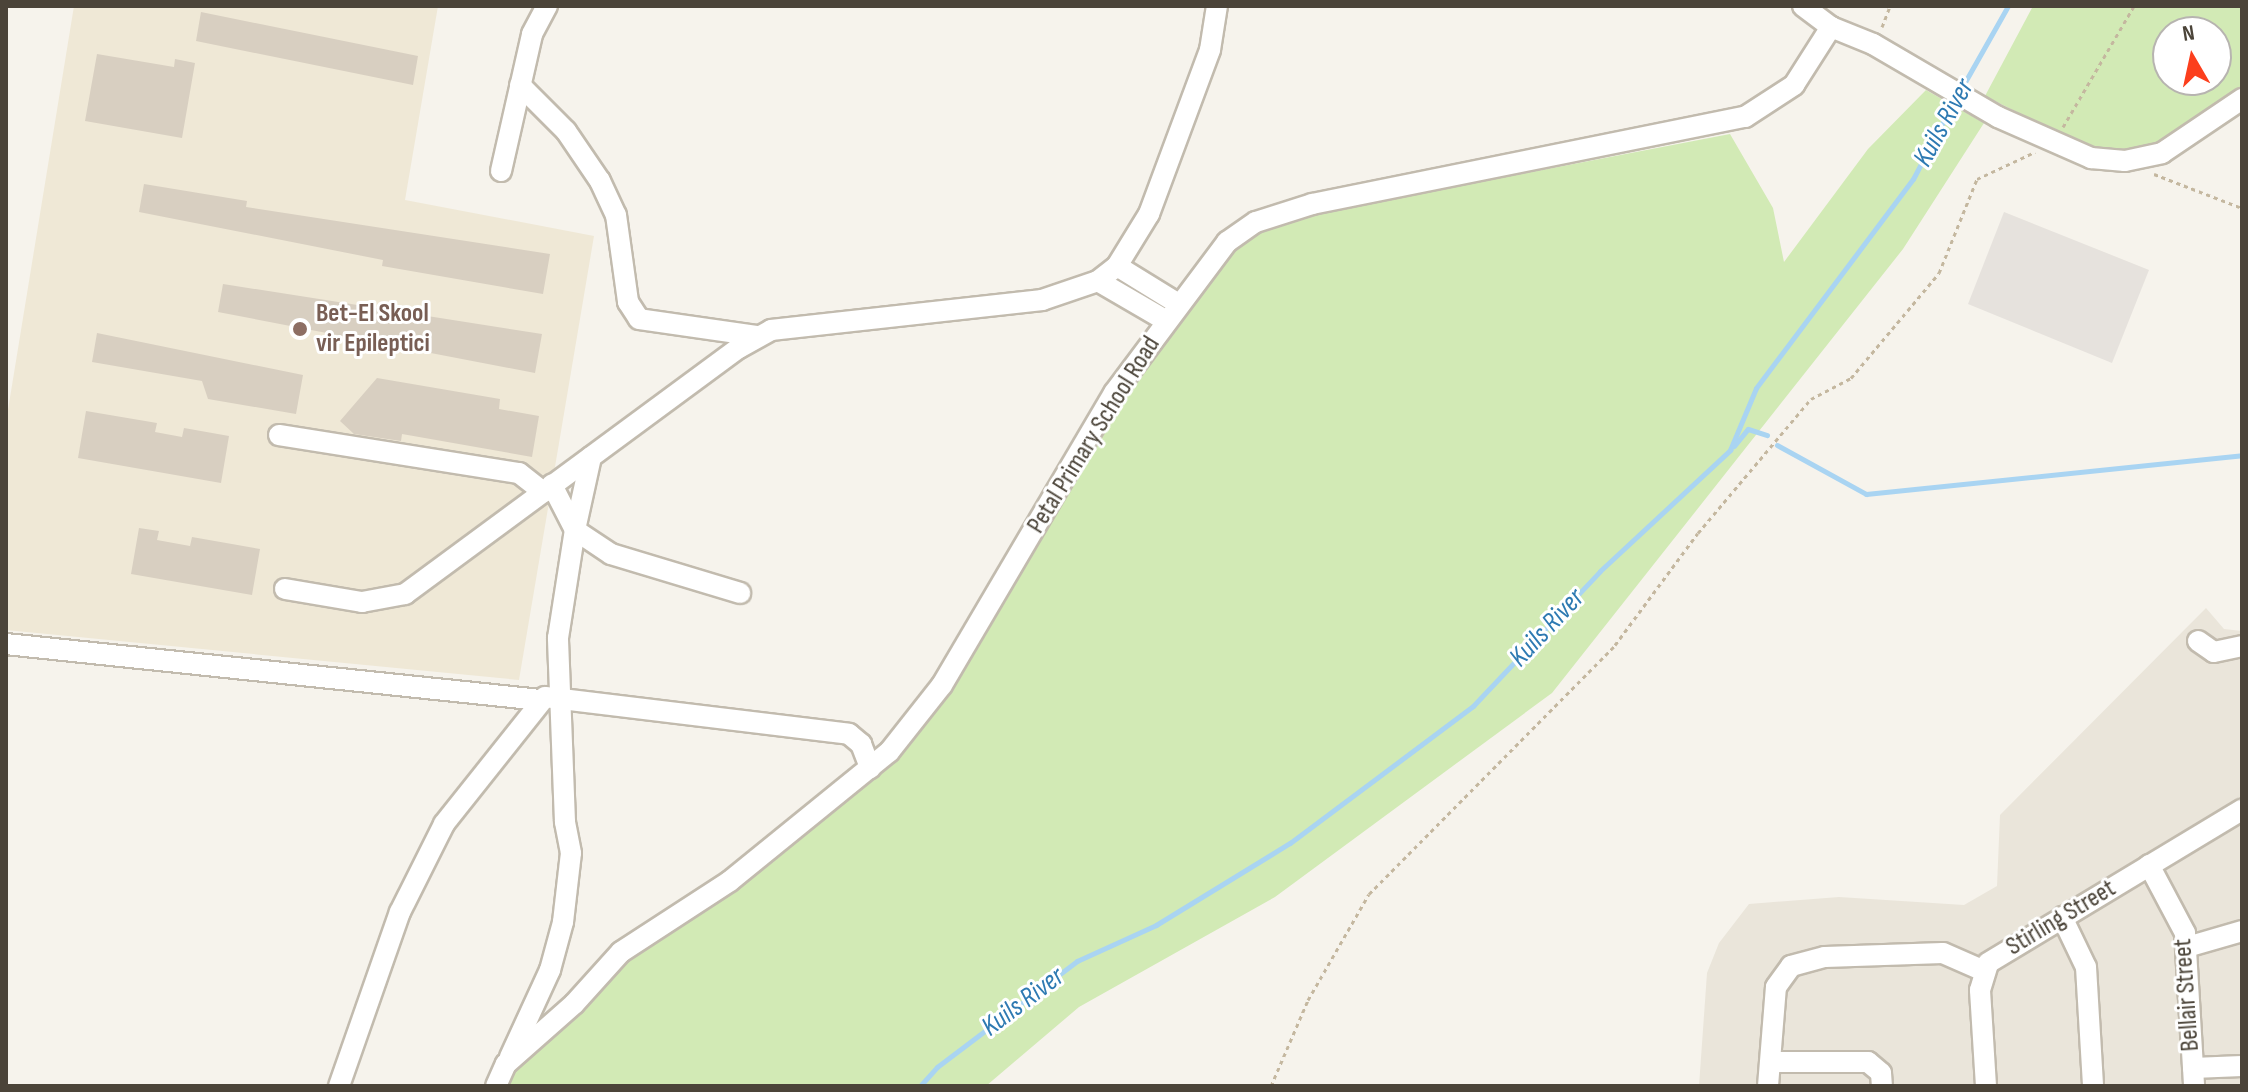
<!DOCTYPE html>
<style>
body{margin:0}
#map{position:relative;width:2248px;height:1092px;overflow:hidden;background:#f6f3ec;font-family:"Sofia Sans Condensed",sans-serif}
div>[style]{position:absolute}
.residential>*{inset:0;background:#eae5da}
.industrial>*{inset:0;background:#e6e2dd}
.education>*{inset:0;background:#efe8d6}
.green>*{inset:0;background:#d2eab5}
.stream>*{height:5px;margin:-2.5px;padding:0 2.5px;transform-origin:2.5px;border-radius:2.5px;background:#a9d4f2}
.building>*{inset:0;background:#d8cfc1}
.path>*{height:3px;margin-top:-1.5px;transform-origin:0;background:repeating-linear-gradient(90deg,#c4b79f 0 4px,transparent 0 8px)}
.roads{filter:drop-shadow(2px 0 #c2bbae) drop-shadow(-2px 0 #c2bbae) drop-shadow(0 2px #c2bbae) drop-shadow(0 -2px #c2bbae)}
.minor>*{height:20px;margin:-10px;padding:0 10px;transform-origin:10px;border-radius:10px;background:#fff}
.dots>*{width:22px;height:22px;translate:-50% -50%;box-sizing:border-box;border:4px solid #fff;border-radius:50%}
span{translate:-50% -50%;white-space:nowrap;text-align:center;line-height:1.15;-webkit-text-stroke:6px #fff;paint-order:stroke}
.education-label{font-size:26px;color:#785e54;font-weight:700}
.left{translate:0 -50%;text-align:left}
.street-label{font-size:26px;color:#4b4439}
.water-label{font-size:28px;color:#2e7ab2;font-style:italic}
.frame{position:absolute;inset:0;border:8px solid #4b4439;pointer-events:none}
.north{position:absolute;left:2152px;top:16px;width:80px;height:80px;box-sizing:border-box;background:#fff;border:2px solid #b7b4b0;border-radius:50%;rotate:351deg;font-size:22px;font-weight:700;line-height:32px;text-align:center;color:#4b4439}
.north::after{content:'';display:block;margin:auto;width:28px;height:36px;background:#fc3f1d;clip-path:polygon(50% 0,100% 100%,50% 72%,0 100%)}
</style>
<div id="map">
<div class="residential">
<i style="clip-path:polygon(2206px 608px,2224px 629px,2242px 631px,2242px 1086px,1699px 1086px,1707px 973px,1719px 943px,1749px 904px,1839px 897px,1964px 905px,1997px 886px,2000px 815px)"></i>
</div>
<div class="industrial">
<i style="clip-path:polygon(2004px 212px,2149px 270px,2112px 363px,1968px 304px)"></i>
</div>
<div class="education">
<i style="clip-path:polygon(74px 6px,438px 6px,405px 200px,594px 236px,519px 680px,6px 630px,6px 422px)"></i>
</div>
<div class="green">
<i style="clip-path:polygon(evenodd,2033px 6px,2242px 6px,2242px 90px,2185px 134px,2136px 152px,2092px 150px,1985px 96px,2033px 6px,2168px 32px,2216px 32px,2216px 80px,2168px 80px,2168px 32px)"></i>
<i style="clip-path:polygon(1926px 90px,1984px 123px,1903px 249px,1552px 693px,1275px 897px,1079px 1007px,986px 1086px,506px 1086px,513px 1069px,604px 975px,871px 772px,1014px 578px,1139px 378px,1235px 246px,1264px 227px,1302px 216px,1730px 134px,1773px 208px,1784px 262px,1868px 149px)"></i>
</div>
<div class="stream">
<i style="left:1961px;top:89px;width:95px;rotate:-60.5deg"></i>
<i style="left:1777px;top:445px;width:102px;rotate:28.8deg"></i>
<i style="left:1866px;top:494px;width:378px;rotate:-5.9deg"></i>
<i style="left:1734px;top:446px;width:22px;rotate:-51deg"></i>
<i style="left:1748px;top:429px;width:20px;rotate:18deg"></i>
<i style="left:920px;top:1086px;width:25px;rotate:-48deg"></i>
<i style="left:937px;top:1067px;width:176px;rotate:-37.1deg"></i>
<i style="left:1077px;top:961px;width:87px;rotate:-24.5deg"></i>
<i style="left:1156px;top:925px;width:157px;rotate:-31.5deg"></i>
<i style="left:1290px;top:843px;width:229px;rotate:-36.8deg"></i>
<i style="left:1473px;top:706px;width:185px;rotate:-46.7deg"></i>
<i style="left:1600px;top:571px;width:178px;rotate:-42.9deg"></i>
<i style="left:1730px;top:450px;width:67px;rotate:-67.2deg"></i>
<i style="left:1756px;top:388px;width:261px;rotate:-53.1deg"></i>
<i style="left:1913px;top:179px;width:93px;rotate:-62.3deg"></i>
</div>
<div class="building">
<i style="clip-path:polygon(201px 12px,418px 56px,413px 85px,196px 41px)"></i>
<i style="clip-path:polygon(97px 54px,174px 67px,175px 59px,195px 63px,182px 138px,85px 121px)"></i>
<i style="clip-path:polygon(144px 184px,247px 201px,246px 207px,550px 254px,543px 294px,382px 266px,383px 260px,139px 212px)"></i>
<i style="clip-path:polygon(223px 284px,542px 334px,535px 373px,218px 312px)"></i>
<i style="clip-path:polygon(97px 333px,303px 375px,296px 414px,208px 399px,202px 381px,92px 362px)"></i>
<i style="clip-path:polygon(377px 378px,500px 399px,499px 409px,539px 416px,532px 457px,402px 434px,401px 441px,354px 434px,340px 421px)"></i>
<i style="clip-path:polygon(86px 411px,157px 423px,155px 432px,182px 437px,184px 428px,229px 436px,221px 483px,78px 458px)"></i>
<i style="clip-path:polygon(139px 528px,159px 531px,157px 540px,190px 546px,192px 537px,260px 549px,252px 595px,131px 574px)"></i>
</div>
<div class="path">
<i style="left:1882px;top:27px;width:22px;rotate:-69deg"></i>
<i style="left:2063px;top:127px;width:140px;rotate:-59.6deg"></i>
<i style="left:2154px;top:174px;width:94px;rotate:21.1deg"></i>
<i style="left:1271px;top:1086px;width:94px;rotate:-66.7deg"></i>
<i style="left:1308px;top:1000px;width:122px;rotate:-60.1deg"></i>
<i style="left:1369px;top:894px;width:350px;rotate:-45.3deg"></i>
<i style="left:1615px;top:645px;width:139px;rotate:-53.5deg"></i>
<i style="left:1698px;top:533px;width:175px;rotate:-49.9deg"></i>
<i style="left:1811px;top:399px;width:45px;rotate:-27.7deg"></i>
<i style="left:1851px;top:378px;width:137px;rotate:-50deg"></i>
<i style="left:1939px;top:273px;width:101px;rotate:-68deg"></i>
<i style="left:1977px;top:179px;width:64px;rotate:-25deg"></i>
</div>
<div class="roads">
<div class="minor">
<i style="left:1803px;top:6px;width:35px;rotate:37deg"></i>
<i style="left:1831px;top:27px;width:45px;rotate:22deg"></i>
<i style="left:1873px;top:44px;width:145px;rotate:30.3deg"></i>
<i style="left:1998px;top:117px;width:102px;rotate:23.8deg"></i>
<i style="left:2091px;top:158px;width:34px;rotate:5deg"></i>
<i style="left:2125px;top:161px;width:38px;rotate:-12deg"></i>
<i style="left:2162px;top:153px;width:97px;rotate:-34deg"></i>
<i style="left:520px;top:85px;width:65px;rotate:45deg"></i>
<i style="left:566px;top:131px;width:60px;rotate:55.8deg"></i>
<i style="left:600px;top:181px;width:38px;rotate:65deg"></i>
<i style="left:616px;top:215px;width:88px;rotate:82.1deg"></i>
<i style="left:628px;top:302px;width:20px;rotate:57deg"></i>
<i style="left:639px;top:319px;width:119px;rotate:8.2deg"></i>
<i style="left:501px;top:171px;width:140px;rotate:-77.2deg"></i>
<i style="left:532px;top:34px;width:32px;rotate:-62deg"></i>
<i style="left:1117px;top:266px;width:70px;rotate:31.7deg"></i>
<i style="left:1098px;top:281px;width:78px;rotate:30.2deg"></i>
<i style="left:279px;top:435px;width:243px;rotate:9deg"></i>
<i style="left:519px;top:473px;width:31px;rotate:38deg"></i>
<i style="left:591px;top:457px;width:75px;rotate:102.4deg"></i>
<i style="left:575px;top:530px;width:43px;rotate:33.7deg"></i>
<i style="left:611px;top:554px;width:135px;rotate:16.8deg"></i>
<i style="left:285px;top:589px;width:78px;rotate:9.6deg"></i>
<i style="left:362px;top:602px;width:44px;rotate:-10.5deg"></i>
<i style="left:405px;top:594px;width:415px;rotate:-36.4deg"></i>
<i style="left:739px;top:348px;width:37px;rotate:-29deg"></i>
<i style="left:771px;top:330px;width:273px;rotate:-6.3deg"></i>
<i style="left:1042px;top:300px;width:59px;rotate:-18.7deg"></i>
<i style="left:1098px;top:281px;width:24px;rotate:-38deg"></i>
<i style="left:1117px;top:266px;width:61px;rotate:-58.4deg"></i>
<i style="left:1149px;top:214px;width:175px;rotate:-69.6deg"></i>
<i style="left:1210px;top:50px;width:45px;rotate:-81deg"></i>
<i style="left:2198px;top:641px;width:19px;rotate:35deg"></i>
<i style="left:2214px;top:652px;width:29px;rotate:-12deg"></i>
<i style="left:6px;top:644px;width:538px;rotate:5.98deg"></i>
<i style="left:2149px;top:865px;width:77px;rotate:62.1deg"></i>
<i style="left:2185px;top:933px;width:153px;rotate:86.6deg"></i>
<i style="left:2062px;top:917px;width:55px;rotate:64.4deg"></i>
<i style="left:2086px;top:967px;width:119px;rotate:86.6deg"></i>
<i style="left:2187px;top:947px;width:57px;rotate:-16.2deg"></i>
<i style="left:510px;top:1057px;width:96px;rotate:-65.3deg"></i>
<i style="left:550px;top:970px;width:50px;rotate:-74.8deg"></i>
<i style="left:563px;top:922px;width:69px;rotate:-83.4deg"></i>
<i style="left:571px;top:853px;width:32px;rotate:-101deg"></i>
<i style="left:565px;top:822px;width:184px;rotate:-92.2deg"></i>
<i style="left:558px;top:638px;width:109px;rotate:-81.1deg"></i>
<i style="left:575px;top:530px;width:51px;rotate:-117.1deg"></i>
<i style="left:1771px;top:1062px;width:97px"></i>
<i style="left:1868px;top:1062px;width:17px;rotate:40deg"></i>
<i style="left:1881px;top:1073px;width:13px;rotate:86deg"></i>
<i style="left:2193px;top:1068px;width:49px;rotate:-2.3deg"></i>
<i style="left:339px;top:1086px;width:184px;rotate:-70.7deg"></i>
<i style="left:400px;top:912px;width:98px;rotate:-63.4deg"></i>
<i style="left:444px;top:824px;width:162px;rotate:-51.5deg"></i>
<i style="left:545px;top:697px;width:306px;rotate:6.9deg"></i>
<i style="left:849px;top:734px;width:16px;rotate:40deg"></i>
<i style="left:861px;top:744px;width:26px;rotate:69deg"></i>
<i style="left:496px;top:1086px;width:24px;rotate:-66deg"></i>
<i style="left:506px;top:1064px;width:91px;rotate:-41.4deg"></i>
<i style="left:574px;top:1004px;width:70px;rotate:-47.9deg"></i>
<i style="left:621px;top:952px;width:130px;rotate:-33.1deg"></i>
<i style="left:730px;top:881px;width:205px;rotate:-39.1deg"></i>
<i style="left:889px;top:752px;width:85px;rotate:-51.7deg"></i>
<i style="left:942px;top:685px;width:339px;rotate:-59.5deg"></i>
<i style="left:1114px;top:393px;width:189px;rotate:-53.2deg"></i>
<i style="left:1227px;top:242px;width:35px;rotate:-35deg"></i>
<i style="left:1256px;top:222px;width:59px;rotate:-17.8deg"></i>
<i style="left:1312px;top:204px;width:442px;rotate:-11.4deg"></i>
<i style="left:1745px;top:117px;width:59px;rotate:-33.1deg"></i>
<i style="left:1794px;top:85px;width:69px;rotate:-57.5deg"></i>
<i style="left:1768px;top:1086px;width:99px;rotate:-85.4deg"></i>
<i style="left:1776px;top:987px;width:26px;rotate:-54deg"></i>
<i style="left:1791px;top:966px;width:35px;rotate:-15deg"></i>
<i style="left:1825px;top:957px;width:118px;rotate:-1.9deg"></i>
<i style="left:1943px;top:953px;width:43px;rotate:23.6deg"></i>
<i style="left:1986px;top:1086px;width:96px;rotate:-93.6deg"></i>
<i style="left:1980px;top:990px;width:28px;rotate:-73deg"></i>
<i style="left:1988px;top:963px;width:297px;rotate:-31.1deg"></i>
</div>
</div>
<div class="dots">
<i style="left:300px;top:329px;background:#8d6e63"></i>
</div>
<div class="education-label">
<span class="left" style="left:316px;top:329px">Bet-El Skool<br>vir Epileptici</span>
</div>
<div class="street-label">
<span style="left:1094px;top:435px;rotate:-58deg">Petal Primary School Road</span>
<span style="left:2061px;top:918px;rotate:-31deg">Stirling Street</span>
<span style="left:2187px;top:995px;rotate:-94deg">Bellair Street</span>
</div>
<div class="water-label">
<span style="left:1944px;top:123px;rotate:-61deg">Kuils River</span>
<span style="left:1547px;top:628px;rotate:-47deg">Kuils River</span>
<span style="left:1023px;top:1002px;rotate:-37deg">Kuils River</span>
</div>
<div class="frame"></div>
<div class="north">N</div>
</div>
